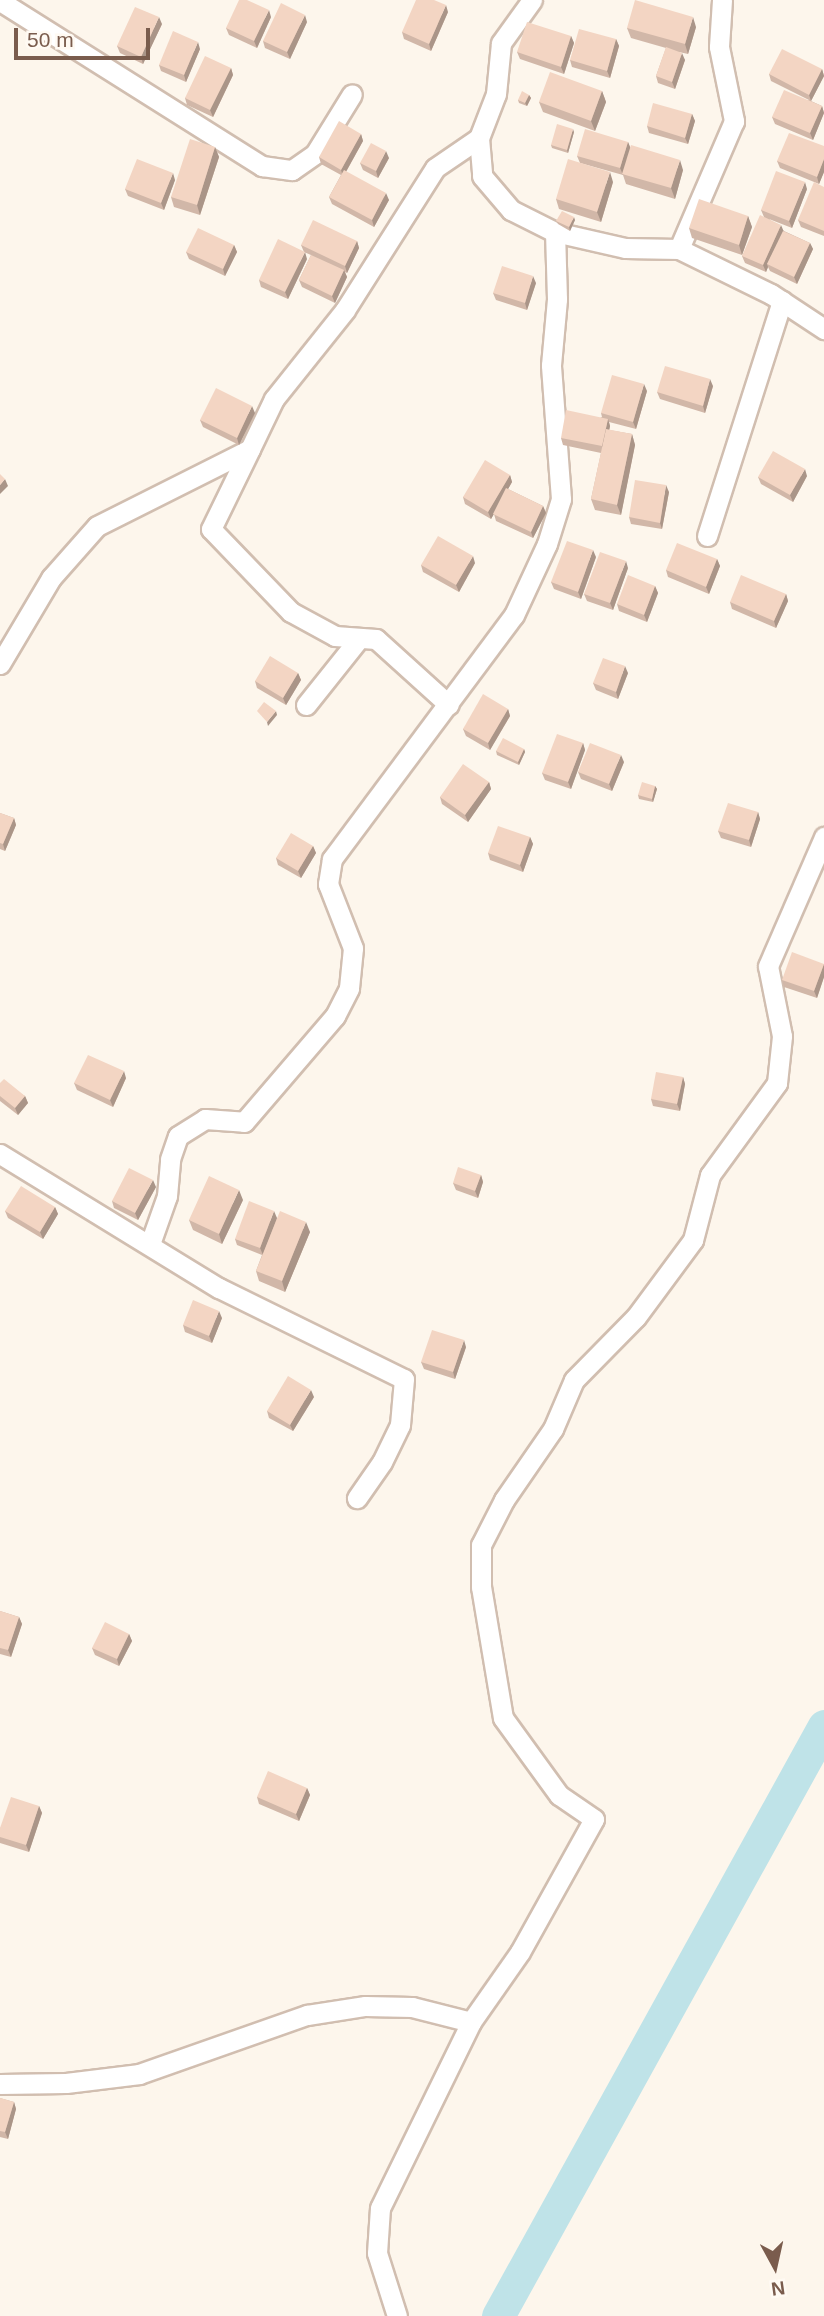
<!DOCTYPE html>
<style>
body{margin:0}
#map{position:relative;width:824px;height:2316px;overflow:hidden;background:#fdf6ec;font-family:Arial,sans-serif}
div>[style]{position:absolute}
.river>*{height:33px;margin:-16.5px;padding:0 16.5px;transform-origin:16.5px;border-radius:16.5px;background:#bfe3e8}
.roads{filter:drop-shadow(2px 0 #d1beb0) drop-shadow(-2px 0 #d1beb0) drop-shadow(0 2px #d1beb0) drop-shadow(0 -2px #d1beb0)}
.street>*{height:19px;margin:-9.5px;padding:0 9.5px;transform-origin:9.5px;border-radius:9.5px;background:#fff}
.wall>*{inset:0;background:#d1b7a8}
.shaded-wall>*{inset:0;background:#aa9588}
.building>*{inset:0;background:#f3d5c3}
span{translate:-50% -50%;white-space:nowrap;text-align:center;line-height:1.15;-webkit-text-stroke:5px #fffaf3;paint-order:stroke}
.north{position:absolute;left:740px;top:2232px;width:70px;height:70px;-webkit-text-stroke:5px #fffaf3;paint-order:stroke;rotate:172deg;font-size:19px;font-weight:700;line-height:28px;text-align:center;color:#7a5c4d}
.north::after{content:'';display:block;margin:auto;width:24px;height:32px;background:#7a5c4d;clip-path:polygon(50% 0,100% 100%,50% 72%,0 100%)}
.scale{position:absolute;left:14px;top:28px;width:136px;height:32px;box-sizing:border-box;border:4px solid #7a5c4d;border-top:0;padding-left:9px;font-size:21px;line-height:24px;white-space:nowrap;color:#7a5c4d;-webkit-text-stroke:5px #fffaf3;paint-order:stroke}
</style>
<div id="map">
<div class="river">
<i style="left:498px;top:2316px;width:674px;rotate:-61.08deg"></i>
</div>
<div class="roads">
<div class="street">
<i style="left:722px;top:0;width:47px;rotate:93.7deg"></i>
<i style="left:719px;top:47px;width:76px;rotate:78.5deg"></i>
<i style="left:734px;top:121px;width:139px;rotate:113.3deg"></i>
<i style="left:679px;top:249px;width:102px;rotate:26.1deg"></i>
<i style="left:771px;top:294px;width:64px;rotate:33.4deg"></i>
<i style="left:0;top:1px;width:310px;rotate:32.2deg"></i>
<i style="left:262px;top:166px;width:30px;rotate:8deg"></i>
<i style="left:292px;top:170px;width:28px;rotate:-35deg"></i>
<i style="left:315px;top:154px;width:70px;rotate:-58.3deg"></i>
<i style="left:479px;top:138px;width:38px;rotate:85deg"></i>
<i style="left:482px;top:176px;width:45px;rotate:49.5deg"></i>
<i style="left:511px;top:210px;width:49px;rotate:26.6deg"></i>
<i style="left:555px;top:232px;width:72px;rotate:12.9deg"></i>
<i style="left:625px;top:248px;width:54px;rotate:1.1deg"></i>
<i style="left:250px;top:449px;width:89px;rotate:116deg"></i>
<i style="left:211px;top:529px;width:115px;rotate:46.1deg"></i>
<i style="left:291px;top:612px;width:50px;rotate:28.6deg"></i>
<i style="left:335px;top:636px;width:41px;rotate:4.2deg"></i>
<i style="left:376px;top:639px;width:98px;rotate:42.1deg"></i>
<i style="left:707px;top:536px;width:247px;rotate:-72.3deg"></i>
<i style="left:0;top:664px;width:100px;rotate:-59.3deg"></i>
<i style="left:51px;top:578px;width:69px;rotate:-48.5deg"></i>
<i style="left:97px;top:526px;width:171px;rotate:-26.7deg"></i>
<i style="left:250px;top:449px;width:55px;rotate:-64.4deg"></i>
<i style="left:274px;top:399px;width:114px;rotate:-51.4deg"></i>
<i style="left:345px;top:310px;width:168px;rotate:-57.6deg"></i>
<i style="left:435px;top:168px;width:53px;rotate:-34.3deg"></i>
<i style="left:479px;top:138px;width:47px;rotate:-68.9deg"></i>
<i style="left:496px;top:94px;width:51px;rotate:-84.4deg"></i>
<i style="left:501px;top:43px;width:53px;rotate:-54.2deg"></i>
<i style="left:306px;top:705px;width:82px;rotate:-51.4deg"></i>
<i style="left:0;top:1154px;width:257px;rotate:31.5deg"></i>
<i style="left:219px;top:1288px;width:206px;rotate:26.2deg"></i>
<i style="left:404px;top:1379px;width:46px;rotate:95deg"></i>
<i style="left:400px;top:1425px;width:41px;rotate:115.9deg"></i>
<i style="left:382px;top:1462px;width:44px;rotate:124.8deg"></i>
<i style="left:150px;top:1244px;width:51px;rotate:-70.5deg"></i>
<i style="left:167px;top:1196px;width:37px;rotate:-85deg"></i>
<i style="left:170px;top:1159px;width:24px;rotate:-71deg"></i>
<i style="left:178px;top:1136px;width:32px;rotate:-32deg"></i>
<i style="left:205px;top:1119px;width:39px;rotate:4deg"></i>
<i style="left:244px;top:1122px;width:140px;rotate:-49.4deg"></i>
<i style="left:335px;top:1016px;width:31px;rotate:-63deg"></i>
<i style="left:349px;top:988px;width:40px;rotate:-84.3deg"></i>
<i style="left:353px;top:948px;width:69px;rotate:-111.3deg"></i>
<i style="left:328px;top:884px;width:25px;rotate:-81deg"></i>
<i style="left:332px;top:859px;width:304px;rotate:-53.3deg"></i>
<i style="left:514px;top:615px;width:78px;rotate:-65.1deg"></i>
<i style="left:547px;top:544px;width:47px;rotate:-72.7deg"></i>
<i style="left:561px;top:499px;width:134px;rotate:-94.3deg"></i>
<i style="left:551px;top:365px;width:66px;rotate:-84.8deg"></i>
<i style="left:557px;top:299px;width:67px;rotate:-91.7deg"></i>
<i style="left:0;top:2084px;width:66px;rotate:-0.9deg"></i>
<i style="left:66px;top:2083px;width:74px;rotate:-7deg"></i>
<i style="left:139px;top:2074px;width:178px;rotate:-19.4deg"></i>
<i style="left:307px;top:2015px;width:59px;rotate:-8.8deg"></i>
<i style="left:365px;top:2006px;width:47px;rotate:1.2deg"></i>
<i style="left:412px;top:2007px;width:61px;rotate:14.3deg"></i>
<i style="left:397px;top:2316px;width:66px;rotate:-107.6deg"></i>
<i style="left:377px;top:2253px;width:45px;rotate:-86.2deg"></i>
<i style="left:380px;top:2208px;width:207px;rotate:-63.9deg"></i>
<i style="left:471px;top:2022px;width:85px;rotate:-55deg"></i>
<i style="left:520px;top:1952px;width:152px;rotate:-60.9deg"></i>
<i style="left:594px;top:1819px;width:42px;rotate:-145.6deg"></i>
<i style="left:559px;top:1795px;width:95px;rotate:-126deg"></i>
<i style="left:503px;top:1718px;width:133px;rotate:-99.5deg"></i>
<i style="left:481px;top:1587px;width:42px;rotate:-90deg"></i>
<i style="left:481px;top:1545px;width:51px;rotate:-62.9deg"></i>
<i style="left:504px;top:1500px;width:86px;rotate:-55.4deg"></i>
<i style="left:553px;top:1429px;width:53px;rotate:-66.8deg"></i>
<i style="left:574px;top:1380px;width:88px;rotate:-45.5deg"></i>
<i style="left:636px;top:1317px;width:96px;rotate:-53.5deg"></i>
<i style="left:693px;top:1240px;width:67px;rotate:-75.3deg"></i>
<i style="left:710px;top:1175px;width:114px;rotate:-53.9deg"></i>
<i style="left:777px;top:1083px;width:47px;rotate:-83.9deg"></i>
<i style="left:782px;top:1036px;width:71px;rotate:-101.3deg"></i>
<i style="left:768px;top:966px;width:141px;rotate:-66.5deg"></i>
</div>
</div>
<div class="wall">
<i style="clip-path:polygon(448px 12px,431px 51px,404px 39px,402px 32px)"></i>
<i style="clip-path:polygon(271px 17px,257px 48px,229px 35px,226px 28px)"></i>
<i style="clip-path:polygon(307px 22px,290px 59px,265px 48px,263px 41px)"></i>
<i style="clip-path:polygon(162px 24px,143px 64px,120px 53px,117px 46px)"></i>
<i style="clip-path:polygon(696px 27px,688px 54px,679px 52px,685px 60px,675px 89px,658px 83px,656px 76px,666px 48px,631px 38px,627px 28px)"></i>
<i style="clip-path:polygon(571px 36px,574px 43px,564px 74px,520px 59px,517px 52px)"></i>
<i style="clip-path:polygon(616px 39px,619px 46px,610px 78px,572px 67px,570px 60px)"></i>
<i style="clip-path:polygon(200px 49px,186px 82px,161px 71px,159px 65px)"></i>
<i style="clip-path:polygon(231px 68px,233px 75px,213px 117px,187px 105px,185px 98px)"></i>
<i style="clip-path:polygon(822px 69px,824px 76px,811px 101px,822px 106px,824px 113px,813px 140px,775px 124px,772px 117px,809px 100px,771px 81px,769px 74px)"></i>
<i style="clip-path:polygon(602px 91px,606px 102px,595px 131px,543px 112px,539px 102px)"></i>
<i style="clip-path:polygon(529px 95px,531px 98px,527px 106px,519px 103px,518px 100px)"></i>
<i style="clip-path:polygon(692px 114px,695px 121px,688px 144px,649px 133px,647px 126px)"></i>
<i style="clip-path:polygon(574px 132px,568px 153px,552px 148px,551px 145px)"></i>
<i style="clip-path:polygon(361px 134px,363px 141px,346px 172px,389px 200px,374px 227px,332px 204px,329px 197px,341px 175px,321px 164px,319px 157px)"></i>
<i style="clip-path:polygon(628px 142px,630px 148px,683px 170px,675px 199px,626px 184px,623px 175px,580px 163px,577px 156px)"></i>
<i style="clip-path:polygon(824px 146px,824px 172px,819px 184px,780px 168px,777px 161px)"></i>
<i style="clip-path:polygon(215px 147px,219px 157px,200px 215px,174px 207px,171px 197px)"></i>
<i style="clip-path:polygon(389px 158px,378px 178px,363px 170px,360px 163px)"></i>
<i style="clip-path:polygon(175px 180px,164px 210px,128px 196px,125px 189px)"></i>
<i style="clip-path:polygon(613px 182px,601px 222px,559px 209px,556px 199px)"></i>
<i style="clip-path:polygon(824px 187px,824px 236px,801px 227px,798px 220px)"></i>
<i style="clip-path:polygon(807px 189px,792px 228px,769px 219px,784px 231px,810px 243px,813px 249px,797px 284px,770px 271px,768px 267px,766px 272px,745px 263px,742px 256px,764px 217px,761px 210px)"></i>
<i style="clip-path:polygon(748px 216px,752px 227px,742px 255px,692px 238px,689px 228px)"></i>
<i style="clip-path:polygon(575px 220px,570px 231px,558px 224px,556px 221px)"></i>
<i style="clip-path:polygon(357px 241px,359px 248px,347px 273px,345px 272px,347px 277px,335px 303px,302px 287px,299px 280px,311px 255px,304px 252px,301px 245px)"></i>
<i style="clip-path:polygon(234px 245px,237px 252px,225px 276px,189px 259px,186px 252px)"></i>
<i style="clip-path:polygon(307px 259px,288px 299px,261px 287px,259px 280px)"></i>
<i style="clip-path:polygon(536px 283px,527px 310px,496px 300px,493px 293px)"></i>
<i style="clip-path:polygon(713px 386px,705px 413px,660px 399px,657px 392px)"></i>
<i style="clip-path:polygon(647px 391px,636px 429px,609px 422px,610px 426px,609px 430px,632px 434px,635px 445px,621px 515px,595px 510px,591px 499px,601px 453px,563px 445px,561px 438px,602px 417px,601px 413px)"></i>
<i style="clip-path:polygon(255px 413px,239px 445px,203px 427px,200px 420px)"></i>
<i style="clip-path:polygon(510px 475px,512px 482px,508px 489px,543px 506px,546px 513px,533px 538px,496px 521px,494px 514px,491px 519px,465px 504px,463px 497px)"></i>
<i style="clip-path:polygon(807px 476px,793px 502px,761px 484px,758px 477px)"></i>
<i style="clip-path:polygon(669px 492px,662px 529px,631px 524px,629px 517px)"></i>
<i style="clip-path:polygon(596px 557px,581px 599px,554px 589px,551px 582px)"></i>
<i style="clip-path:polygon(717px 559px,720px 566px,709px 594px,668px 577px,666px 570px)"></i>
<i style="clip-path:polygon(475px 563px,459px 592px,423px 572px,421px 565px)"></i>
<i style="clip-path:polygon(628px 568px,613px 610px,587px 601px,584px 594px)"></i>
<i style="clip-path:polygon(655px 586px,658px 593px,647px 622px,619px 611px,617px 604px)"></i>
<i style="clip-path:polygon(786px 594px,788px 601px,776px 628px,732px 609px,730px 602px)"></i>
<i style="clip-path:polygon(298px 673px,301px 680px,286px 705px,257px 688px,255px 681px)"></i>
<i style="clip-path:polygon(628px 673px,618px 699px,596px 690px,593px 683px)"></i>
<i style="clip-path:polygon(508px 709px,510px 716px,490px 750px,466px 736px,463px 729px)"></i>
<i style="clip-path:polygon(583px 743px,585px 750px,571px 789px,545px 780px,542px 773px)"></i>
<i style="clip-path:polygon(524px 749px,525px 752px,519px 765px,497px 755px,496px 751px)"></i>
<i style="clip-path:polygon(624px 762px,612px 791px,581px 779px,578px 772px)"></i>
<i style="clip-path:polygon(489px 782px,491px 789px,468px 822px,442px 804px,440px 797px)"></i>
<i style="clip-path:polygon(655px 786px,657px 789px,653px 802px,639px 799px,638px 795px)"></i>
<i style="clip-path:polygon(758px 812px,760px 819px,751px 847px,721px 838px,718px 831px)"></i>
<i style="clip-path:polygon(0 813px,14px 818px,16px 825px,5px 851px,0 849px)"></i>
<i style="clip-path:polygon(530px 837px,533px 844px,523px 872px,490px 860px,488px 853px)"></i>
<i style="clip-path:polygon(313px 846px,316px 853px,301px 878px,278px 865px,276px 858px)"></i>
<i style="clip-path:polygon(824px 964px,824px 977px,817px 998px,784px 987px,782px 980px)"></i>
<i style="clip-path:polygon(683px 1077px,685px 1084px,680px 1111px,653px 1106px,651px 1099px)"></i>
<i style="clip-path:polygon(126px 1078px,113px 1107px,77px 1090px,74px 1083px)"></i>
<i style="clip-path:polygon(0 1083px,25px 1096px,28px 1103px,18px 1115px,0 1101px)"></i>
<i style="clip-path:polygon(481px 1175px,483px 1182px,478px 1198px,456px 1190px,453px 1183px)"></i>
<i style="clip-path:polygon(156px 1187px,138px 1220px,114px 1208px,112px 1201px)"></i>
<i style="clip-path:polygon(243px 1200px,222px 1244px,193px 1230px,189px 1220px)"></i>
<i style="clip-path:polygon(55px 1207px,58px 1214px,43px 1239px,8px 1218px,5px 1211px)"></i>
<i style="clip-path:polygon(277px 1218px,310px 1232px,285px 1292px,259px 1281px,256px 1271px,262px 1255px,237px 1245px,235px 1239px)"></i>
<i style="clip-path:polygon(222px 1318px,212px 1343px,185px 1332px,183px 1325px)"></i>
<i style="clip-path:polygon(466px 1347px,455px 1379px,424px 1369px,421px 1362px)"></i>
<i style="clip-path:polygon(314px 1397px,293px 1431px,269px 1418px,267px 1411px)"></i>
<i style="clip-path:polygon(0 1611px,19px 1617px,22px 1624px,11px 1657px,0 1654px)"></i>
<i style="clip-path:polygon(129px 1634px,132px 1641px,119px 1666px,95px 1655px,92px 1648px)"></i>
<i style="clip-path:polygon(307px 1788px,310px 1795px,299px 1821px,259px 1804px,257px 1797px)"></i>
<i style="clip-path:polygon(39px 1806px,42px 1813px,29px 1852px,0 1843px,0 1828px)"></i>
<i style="clip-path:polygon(0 2098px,14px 2102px,16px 2109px,8px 2139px,0 2137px)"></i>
</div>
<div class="shaded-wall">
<i style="clip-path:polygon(446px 5px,448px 12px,431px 51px,429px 44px)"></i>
<i style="clip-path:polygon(269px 10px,271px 17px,257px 48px,254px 41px)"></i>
<i style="clip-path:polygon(305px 15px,307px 22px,290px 59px,287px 52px)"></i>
<i style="clip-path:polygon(159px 17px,162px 24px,143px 64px,141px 57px)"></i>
<i style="clip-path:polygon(693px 17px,696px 27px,688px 54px,685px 44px)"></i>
<i style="clip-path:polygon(571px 36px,574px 43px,564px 74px,561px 67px)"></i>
<i style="clip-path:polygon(616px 39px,619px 46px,610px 78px,607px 71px)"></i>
<i style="clip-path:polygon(198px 42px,200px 49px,186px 82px,184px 75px)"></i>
<i style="clip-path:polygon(682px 53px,685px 60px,675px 89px,672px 82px)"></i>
<i style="clip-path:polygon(231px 68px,233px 75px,213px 117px,210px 110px)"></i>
<i style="clip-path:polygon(822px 69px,824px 76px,811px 101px,809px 95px)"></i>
<i style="clip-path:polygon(602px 91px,606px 102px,595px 131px,591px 121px)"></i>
<i style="clip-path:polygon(529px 95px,531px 98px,527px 106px,525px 103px)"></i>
<i style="clip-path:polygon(822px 106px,824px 113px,813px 140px,810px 133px)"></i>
<i style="clip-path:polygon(692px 114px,695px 121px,688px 144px,685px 138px)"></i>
<i style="clip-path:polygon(573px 129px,574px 132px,568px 153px,567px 150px)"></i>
<i style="clip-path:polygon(361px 134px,363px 141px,343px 177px,341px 170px)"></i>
<i style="clip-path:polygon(628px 142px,631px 149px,623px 175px,620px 168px)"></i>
<i style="clip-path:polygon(215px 147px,219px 157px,200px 215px,197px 205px)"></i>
<i style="clip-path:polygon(386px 151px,389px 158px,378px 178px,376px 171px)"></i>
<i style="clip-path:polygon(824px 159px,824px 172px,819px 184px,817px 177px)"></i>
<i style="clip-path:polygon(680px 160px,683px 170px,675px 199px,671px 188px)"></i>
<i style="clip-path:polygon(610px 172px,613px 182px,601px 222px,597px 212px)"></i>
<i style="clip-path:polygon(173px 173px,175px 180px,164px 210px,161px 203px)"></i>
<i style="clip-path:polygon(805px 182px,807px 189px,792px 228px,789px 221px)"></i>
<i style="clip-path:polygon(386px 193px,389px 200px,374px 227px,372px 220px)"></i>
<i style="clip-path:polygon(748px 216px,752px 227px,742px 255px,739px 245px)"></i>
<i style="clip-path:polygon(574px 217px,575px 220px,570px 231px,569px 227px)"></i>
<i style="clip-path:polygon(781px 225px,784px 232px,767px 264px,768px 267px,766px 272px,763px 265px)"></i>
<i style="clip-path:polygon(357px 241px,359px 248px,347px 273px,345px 266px)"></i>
<i style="clip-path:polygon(810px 243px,813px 249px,797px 284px,794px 277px)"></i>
<i style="clip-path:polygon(234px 245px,237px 252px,225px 276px,223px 269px)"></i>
<i style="clip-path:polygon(305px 252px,307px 259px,288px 299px,285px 292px)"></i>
<i style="clip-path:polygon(344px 270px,347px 277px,335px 303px,332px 296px)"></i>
<i style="clip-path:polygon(533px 276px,536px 283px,527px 310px,525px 303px)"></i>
<i style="clip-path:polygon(710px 379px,713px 386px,705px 413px,703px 406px)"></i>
<i style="clip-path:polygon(644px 384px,647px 391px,636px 429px,633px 422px)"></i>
<i style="clip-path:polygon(252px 406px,255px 413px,239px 445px,237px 438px)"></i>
<i style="clip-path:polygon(608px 419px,610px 426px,605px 453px,602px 446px)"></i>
<i style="clip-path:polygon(632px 434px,635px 445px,621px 515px,617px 505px)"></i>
<i style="clip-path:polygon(805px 469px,807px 476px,793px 502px,790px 495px)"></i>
<i style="clip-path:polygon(510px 475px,512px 482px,491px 519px,488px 512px)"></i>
<i style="clip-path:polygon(5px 479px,8px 486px,0 494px,0 485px)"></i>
<i style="clip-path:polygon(666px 485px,669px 492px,662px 529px,660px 523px)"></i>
<i style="clip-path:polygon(543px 506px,546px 513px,533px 538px,531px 532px)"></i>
<i style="clip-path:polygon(593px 550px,596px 557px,581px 599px,578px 592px)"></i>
<i style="clip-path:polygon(473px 556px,475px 563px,459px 592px,456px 585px)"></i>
<i style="clip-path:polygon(717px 559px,720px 566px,709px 594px,706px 587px)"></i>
<i style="clip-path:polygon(626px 561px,628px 568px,613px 610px,610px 603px)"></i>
<i style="clip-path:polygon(655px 586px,658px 593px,647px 622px,644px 615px)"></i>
<i style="clip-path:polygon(786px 594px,788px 601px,776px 628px,774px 621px)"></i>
<i style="clip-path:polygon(625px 666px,628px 673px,618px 699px,616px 692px)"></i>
<i style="clip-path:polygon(298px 673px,301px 680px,286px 705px,283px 698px)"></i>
<i style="clip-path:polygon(508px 709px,510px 716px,490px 750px,488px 743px)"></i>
<i style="clip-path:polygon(276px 711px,277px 715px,268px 726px,267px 722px)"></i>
<i style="clip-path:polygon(583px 743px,585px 750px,571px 789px,568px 782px)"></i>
<i style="clip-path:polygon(524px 749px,525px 752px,519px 765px,518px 762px)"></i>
<i style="clip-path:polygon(621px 755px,624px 762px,612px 791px,609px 784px)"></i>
<i style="clip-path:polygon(489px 782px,491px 789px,468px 822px,465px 815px)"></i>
<i style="clip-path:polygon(655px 786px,657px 789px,653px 802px,652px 799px)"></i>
<i style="clip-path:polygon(758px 812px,760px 819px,751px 847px,749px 840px)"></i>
<i style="clip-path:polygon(14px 818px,16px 825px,5px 851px,3px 844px)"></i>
<i style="clip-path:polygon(530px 837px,533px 844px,523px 872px,520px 865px)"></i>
<i style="clip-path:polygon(313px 846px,316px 853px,301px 878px,298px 871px)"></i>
<i style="clip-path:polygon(824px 964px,824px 977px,817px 998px,814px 991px)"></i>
<i style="clip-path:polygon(124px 1071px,126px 1078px,113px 1107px,110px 1100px)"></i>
<i style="clip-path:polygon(683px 1077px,685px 1084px,680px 1111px,677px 1104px)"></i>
<i style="clip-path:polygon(25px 1096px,28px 1103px,18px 1115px,15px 1108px)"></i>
<i style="clip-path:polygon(481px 1175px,483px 1182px,478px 1198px,475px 1191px)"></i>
<i style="clip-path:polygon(153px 1180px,156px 1187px,138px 1220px,135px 1213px)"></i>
<i style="clip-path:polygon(239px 1190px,243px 1200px,222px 1244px,219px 1234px)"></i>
<i style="clip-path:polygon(55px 1207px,58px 1214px,43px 1239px,40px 1232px)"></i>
<i style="clip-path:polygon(274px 1211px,277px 1218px,263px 1255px,260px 1248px)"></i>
<i style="clip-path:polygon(306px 1222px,310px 1232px,285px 1292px,282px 1281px)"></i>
<i style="clip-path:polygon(219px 1311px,222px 1318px,212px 1343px,209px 1336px)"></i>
<i style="clip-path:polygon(464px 1340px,466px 1347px,455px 1379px,453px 1372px)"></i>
<i style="clip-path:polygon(311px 1390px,314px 1397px,293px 1431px,290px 1425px)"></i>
<i style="clip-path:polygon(19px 1617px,22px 1624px,11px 1657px,8px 1650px)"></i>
<i style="clip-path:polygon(129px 1634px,132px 1641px,119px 1666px,117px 1659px)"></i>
<i style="clip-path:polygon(307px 1788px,310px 1795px,299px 1821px,296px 1814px)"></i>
<i style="clip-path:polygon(39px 1806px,42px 1813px,29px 1852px,26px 1845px)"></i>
<i style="clip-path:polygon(14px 2102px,16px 2109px,8px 2139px,5px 2132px)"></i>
</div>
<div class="building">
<i style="clip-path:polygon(239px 0,247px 0,269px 10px,254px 41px,226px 28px)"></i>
<i style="clip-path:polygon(416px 0,434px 0,446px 5px,429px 44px,402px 32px)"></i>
<i style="clip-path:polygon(635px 0,693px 17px,685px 44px,627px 28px)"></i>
<i style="clip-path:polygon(281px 3px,305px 15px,287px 52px,263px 41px)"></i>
<i style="clip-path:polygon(135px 7px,159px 17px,141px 57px,117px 46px)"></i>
<i style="clip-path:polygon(527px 22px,571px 36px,561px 67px,517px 52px)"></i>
<i style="clip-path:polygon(579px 29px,616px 39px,607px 71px,570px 60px)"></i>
<i style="clip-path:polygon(173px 31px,198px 42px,184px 75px,159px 65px)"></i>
<i style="clip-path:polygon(666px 47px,682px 53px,672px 82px,656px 76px)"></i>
<i style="clip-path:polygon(782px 49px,822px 69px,809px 95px,769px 74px)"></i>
<i style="clip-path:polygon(205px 56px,231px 68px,210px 110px,185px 98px)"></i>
<i style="clip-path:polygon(550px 72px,602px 91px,591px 121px,539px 102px)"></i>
<i style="clip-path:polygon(784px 90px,822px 106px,810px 133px,772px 117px)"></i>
<i style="clip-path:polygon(522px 91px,529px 95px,525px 103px,518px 100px)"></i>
<i style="clip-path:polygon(653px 103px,692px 114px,685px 138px,647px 126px)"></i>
<i style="clip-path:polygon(339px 121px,361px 134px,341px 170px,319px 157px)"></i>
<i style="clip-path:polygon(557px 124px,573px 129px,567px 150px,551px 145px)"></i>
<i style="clip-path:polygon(585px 129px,628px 142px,620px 168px,577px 156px)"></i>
<i style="clip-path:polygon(789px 133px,824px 146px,824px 159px,817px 177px,777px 161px)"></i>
<i style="clip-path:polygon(190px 139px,215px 147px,197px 205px,171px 197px)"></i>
<i style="clip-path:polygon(371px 143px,386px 151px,376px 171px,360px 163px)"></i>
<i style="clip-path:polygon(631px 145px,680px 160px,671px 188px,622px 174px)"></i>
<i style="clip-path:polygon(137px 159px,173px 173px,161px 203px,125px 189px)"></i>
<i style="clip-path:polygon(568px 159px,610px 172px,597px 212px,556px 199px)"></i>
<i style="clip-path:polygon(344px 170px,386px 193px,372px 220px,329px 197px)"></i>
<i style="clip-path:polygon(776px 171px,805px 182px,789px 221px,761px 210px)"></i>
<i style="clip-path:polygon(814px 182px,824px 187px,824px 231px,798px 220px)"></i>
<i style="clip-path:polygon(699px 199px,748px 216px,739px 245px,689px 228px)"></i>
<i style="clip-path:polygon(562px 211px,574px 217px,569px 227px,556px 221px)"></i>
<i style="clip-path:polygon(760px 215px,781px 225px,763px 265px,742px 256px)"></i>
<i style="clip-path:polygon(313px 220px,357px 241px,345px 266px,301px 245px)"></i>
<i style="clip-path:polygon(198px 228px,234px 245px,223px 269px,186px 252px)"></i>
<i style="clip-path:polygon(783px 231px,810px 243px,794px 277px,767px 264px)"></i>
<i style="clip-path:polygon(278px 239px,305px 252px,285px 292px,259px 280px)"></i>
<i style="clip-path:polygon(311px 255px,344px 270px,332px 296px,299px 280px)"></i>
<i style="clip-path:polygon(502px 266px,533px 276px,525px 303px,493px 293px)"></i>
<i style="clip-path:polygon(665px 366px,710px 379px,703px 406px,657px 392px)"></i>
<i style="clip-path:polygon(612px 375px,644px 384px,633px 422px,601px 413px)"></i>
<i style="clip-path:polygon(216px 388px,252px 406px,237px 438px,200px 420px)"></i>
<i style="clip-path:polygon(566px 410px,608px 419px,602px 446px,561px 438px)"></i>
<i style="clip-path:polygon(606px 429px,632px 434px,617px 505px,591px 499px)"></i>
<i style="clip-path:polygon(773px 451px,805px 469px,790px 495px,758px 477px)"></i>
<i style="clip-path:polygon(485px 460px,510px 475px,488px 512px,463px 497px)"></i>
<i style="clip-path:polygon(0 474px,5px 479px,0 485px)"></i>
<i style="clip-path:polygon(635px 480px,666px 485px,660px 523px,629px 517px)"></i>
<i style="clip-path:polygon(506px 488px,543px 506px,531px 532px,493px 514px)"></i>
<i style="clip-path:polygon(438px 536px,473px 556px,456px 585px,421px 565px)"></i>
<i style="clip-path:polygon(567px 541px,593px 550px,578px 592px,551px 582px)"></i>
<i style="clip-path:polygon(677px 543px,717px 559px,706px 587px,666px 570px)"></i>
<i style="clip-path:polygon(600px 552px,626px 561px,610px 603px,584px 594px)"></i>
<i style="clip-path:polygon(628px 575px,655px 586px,644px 615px,617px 604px)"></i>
<i style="clip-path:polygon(741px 575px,786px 594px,774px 621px,730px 602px)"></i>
<i style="clip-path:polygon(270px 656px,298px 673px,283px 698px,255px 681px)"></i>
<i style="clip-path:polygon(603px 658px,625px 666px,616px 692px,593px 683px)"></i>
<i style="clip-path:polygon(483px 694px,508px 709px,488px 743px,463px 729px)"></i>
<i style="clip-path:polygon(264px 702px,276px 711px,267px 722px,257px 711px)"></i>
<i style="clip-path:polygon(557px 734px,583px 743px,568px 782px,542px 773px)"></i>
<i style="clip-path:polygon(503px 738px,524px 749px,518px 762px,496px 751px)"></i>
<i style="clip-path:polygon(590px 743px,621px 755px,609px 784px,578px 772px)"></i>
<i style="clip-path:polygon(463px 764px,489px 782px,465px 815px,440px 797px)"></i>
<i style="clip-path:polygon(642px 782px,655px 786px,652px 799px,638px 795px)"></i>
<i style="clip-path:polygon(728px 803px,758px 812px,749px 840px,718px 831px)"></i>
<i style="clip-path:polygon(0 813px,14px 818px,3px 844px,0 843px)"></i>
<i style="clip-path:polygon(498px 826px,530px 837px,520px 865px,488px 853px)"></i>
<i style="clip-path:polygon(291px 833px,313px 846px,298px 871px,276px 858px)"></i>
<i style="clip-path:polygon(792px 952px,824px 964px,814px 991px,782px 980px)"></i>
<i style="clip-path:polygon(88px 1055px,124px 1071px,110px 1100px,74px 1083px)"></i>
<i style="clip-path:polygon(656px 1072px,683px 1077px,677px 1104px,651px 1099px)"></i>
<i style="clip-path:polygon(4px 1079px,25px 1096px,15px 1108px,0 1096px,0 1083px)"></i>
<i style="clip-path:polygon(458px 1167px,481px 1175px,475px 1191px,453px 1183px)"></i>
<i style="clip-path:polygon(129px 1168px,153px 1180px,135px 1213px,112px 1201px)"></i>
<i style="clip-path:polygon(209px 1176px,239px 1190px,219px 1234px,189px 1220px)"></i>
<i style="clip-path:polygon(21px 1186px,55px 1207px,40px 1232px,5px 1211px)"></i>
<i style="clip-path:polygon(249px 1201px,274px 1211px,260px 1248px,235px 1239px)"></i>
<i style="clip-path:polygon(280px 1211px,306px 1222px,282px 1281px,256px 1271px)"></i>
<i style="clip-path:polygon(193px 1300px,219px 1311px,209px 1336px,183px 1325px)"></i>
<i style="clip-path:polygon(432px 1330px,464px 1340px,453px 1372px,421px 1362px)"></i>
<i style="clip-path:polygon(288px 1376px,311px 1390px,290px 1425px,267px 1411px)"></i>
<i style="clip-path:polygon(0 1611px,19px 1617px,8px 1650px,0 1648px)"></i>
<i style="clip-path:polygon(105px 1622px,129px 1634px,117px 1659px,92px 1648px)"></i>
<i style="clip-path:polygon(268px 1771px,307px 1788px,296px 1814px,257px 1797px)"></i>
<i style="clip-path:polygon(11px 1797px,39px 1806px,26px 1845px,0 1837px,0 1828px)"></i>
<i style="clip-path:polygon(0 2098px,14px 2102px,5px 2132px,0 2131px)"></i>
</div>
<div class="north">N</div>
<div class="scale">50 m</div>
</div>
